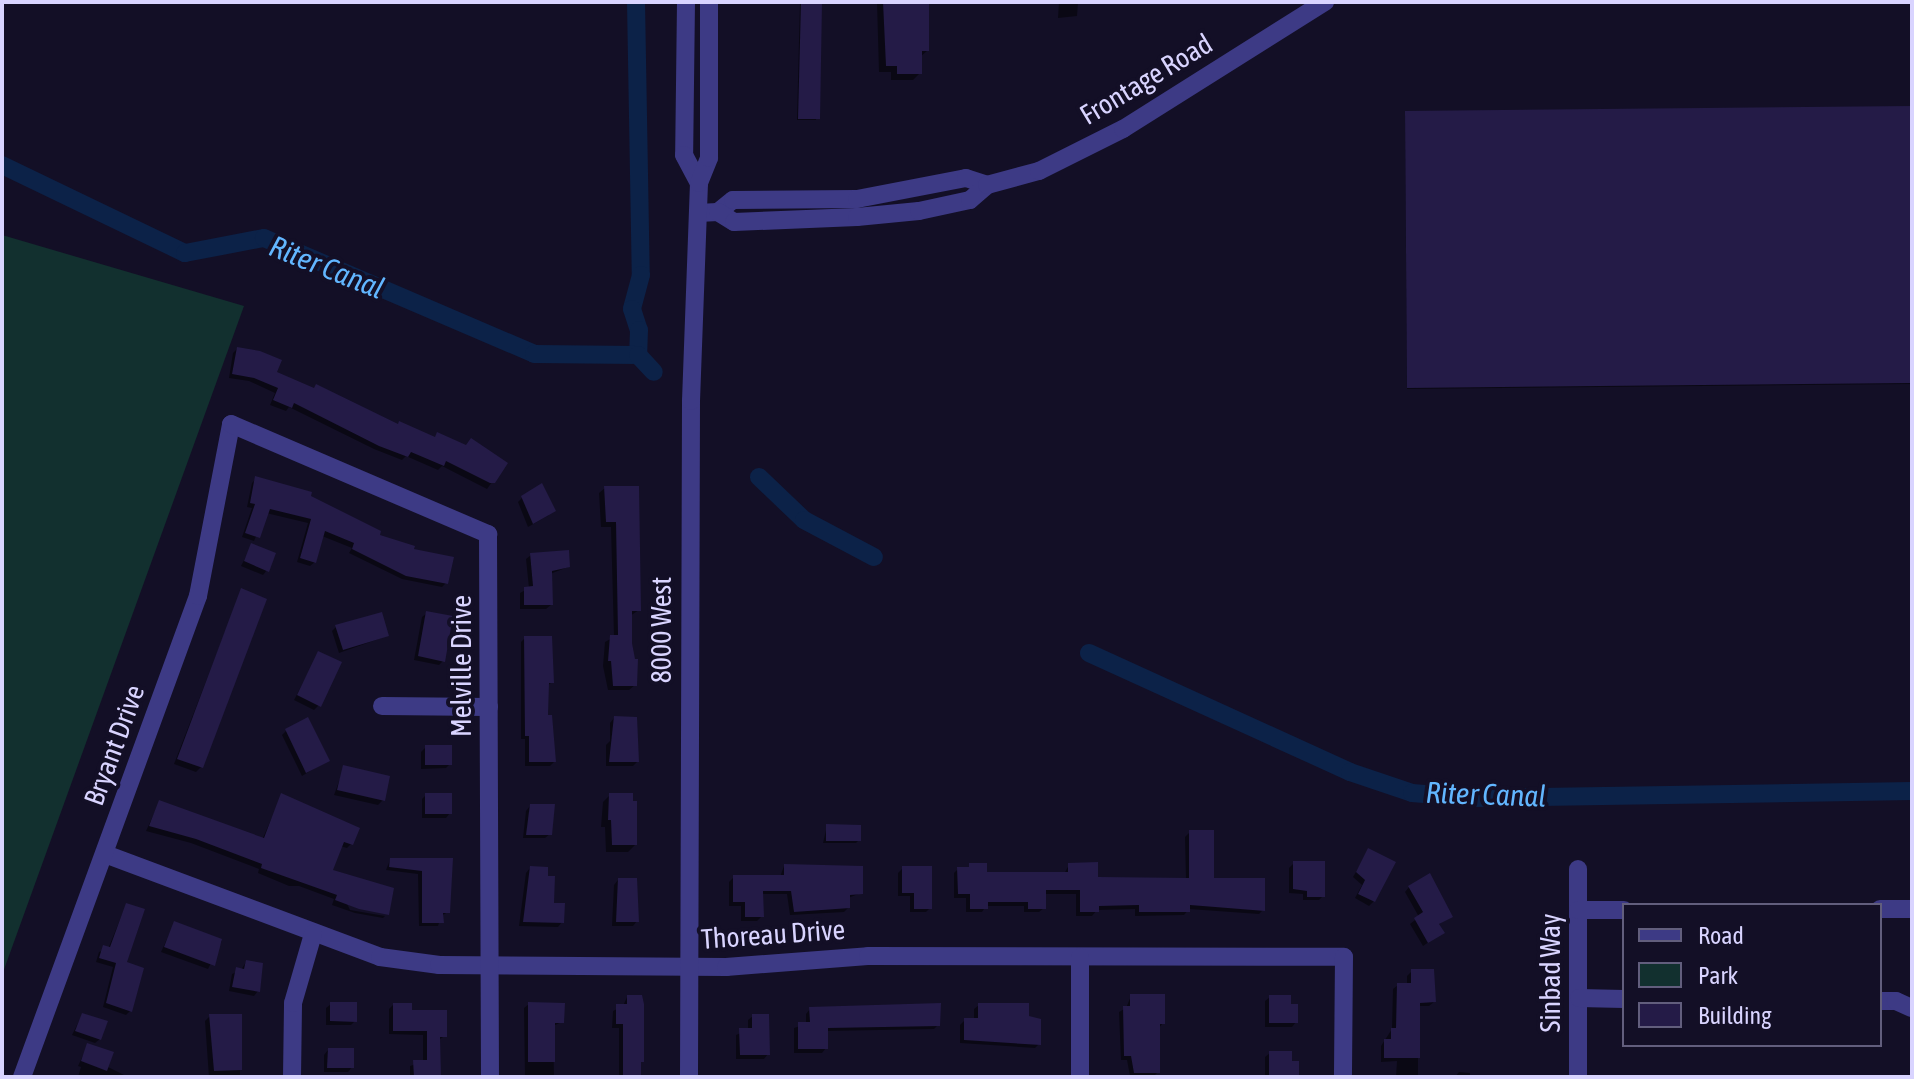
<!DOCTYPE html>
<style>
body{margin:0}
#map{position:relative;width:1914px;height:1079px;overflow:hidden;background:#130f26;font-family:"Asap Condensed",sans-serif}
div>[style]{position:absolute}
.green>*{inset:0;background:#12302f}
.shadow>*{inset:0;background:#0007}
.canal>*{height:18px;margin:-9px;padding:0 9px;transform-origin:9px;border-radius:9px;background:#0c2248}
.building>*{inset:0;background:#241b47}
.minor>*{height:18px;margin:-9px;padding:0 9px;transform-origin:9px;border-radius:9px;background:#3d3a85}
span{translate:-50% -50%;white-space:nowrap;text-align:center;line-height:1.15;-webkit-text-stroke:8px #130f26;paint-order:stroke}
.street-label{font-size:28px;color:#d9d4ff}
.water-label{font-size:30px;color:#62b6ff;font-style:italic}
.frame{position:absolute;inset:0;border:4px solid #d9d4ff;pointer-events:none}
.legend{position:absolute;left:1622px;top:903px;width:260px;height:144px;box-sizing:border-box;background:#130f26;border:2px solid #625e7d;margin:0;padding:10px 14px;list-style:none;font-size:24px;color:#d9d4ff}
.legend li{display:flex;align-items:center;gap:16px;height:40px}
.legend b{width:40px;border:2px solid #625e7d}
</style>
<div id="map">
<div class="green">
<i style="clip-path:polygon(2px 235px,244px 306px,2px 975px)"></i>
</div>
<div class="shadow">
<i style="clip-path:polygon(800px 2px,820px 2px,816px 120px,797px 120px)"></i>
<i style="clip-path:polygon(877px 2px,927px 2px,927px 51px,920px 57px,920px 73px,913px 80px,891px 80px,891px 72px,879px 72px)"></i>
<i style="clip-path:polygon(1059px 2px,1078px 2px,1077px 16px,1058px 18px)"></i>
<i style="clip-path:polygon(1912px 108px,1912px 384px,1407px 389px,1405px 113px)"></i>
<i style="clip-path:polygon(237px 349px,274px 373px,397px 426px,506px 463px,487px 489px,442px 466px,438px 470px,406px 456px,402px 460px,374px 449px,289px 407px,286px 411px,270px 405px,275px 393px,249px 381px,229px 378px,233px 353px)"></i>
<i style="clip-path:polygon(256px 479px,309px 497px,377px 536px,412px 551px,446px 583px,442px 587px,402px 579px,349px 553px,352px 548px,322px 536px,315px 562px,310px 566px,297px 562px,308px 523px,266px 513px,254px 541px,242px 537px,252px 508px,247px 507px,252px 483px)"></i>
<i style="clip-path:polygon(605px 488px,637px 488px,639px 610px,630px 616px,635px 685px,629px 690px,608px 690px,603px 666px,605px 642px,614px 637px,611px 527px,601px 527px,599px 493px)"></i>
<i style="clip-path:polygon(522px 498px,549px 515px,528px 527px,518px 502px)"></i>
<i style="clip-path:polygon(252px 545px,267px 570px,263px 575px,241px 566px)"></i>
<i style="clip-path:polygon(531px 555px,568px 567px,550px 574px,551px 605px,546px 609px,520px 609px,520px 593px,529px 588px,526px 559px)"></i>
<i style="clip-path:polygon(241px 591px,201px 767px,196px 772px,174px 764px)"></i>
<i style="clip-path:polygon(427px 613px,443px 661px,439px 665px,414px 660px,422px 617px)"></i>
<i style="clip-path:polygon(336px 627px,387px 636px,339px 653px,332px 631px)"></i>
<i style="clip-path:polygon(525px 638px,552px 682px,546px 687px,546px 717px,554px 762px,550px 766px,525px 766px,525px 739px,521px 739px,521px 642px)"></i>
<i style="clip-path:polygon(319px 653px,319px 705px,314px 710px,294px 700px)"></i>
<i style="clip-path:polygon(614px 718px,637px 762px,633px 766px,606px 766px,606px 745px,610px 741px,610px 723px)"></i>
<i style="clip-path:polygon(286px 731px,328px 760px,302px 776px,282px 735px)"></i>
<i style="clip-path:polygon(426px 747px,450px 764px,446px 768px,421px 769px,421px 752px)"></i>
<i style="clip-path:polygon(344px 768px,383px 800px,378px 805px,334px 795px)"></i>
<i style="clip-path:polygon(282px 795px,351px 844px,347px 848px,340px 846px,331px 871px,350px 910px,385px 916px,383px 918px,355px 913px,332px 905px,334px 899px,299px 886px,289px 886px,258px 873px,259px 869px,191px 843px,146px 831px,159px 803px,262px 840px)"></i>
<i style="clip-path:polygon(426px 795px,450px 813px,446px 818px,422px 818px,422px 799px)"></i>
<i style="clip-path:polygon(610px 795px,635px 845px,628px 852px,606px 852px,605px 827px,601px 827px,603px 802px)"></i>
<i style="clip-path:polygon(530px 806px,550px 834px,545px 838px,523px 838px,526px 811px)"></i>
<i style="clip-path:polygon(827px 826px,859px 840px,856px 843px,823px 843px)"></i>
<i style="clip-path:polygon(1190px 832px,1212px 880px,1263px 910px,1259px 914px,1189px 909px,1184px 915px,1135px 916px,1135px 909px,1097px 910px,1092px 916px,1076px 916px,1076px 894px,1044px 894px,1044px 908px,1039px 912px,1024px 912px,1024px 906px,986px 906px,982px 912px,966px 912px,966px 898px,954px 898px,954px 873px,958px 869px,985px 874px,1064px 874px,1069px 865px,1096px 879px,1186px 880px,1185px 837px)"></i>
<i style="clip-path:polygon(1369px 850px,1374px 901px,1369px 906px,1355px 898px,1362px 885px,1353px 877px)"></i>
<i style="clip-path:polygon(390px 860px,451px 860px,448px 912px,441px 916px,438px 926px,419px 926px,418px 874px,386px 870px)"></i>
<i style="clip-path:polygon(1294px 863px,1323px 896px,1319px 900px,1303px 900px,1303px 894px,1289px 893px,1289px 868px)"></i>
<i style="clip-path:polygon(784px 866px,861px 893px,848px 898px,848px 908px,844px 912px,790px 915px,787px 894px,761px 894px,762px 916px,757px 921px,741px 921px,741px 906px,729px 906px,729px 882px,734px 877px,780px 877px)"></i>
<i style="clip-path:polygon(530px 868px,545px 878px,552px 905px,562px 922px,558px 927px,519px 926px,526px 873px)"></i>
<i style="clip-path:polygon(903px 868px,930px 908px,926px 912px,910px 912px,910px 896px,898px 896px,898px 873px)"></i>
<i style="clip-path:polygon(618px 880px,637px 921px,633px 926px,612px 926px,614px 885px)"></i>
<i style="clip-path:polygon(1409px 887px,1450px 916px,1438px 925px,1442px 933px,1423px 946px,1410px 924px,1419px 917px,1405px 892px)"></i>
<i style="clip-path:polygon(126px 905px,124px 963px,130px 1011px,126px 1015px,103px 1007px,113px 967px,96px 962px,99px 952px,108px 949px)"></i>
<i style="clip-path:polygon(174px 924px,222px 941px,208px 969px,161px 952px)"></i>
<i style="clip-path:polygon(246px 962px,258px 991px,254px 996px,229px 991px,232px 974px,241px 970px)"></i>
<i style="clip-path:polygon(1412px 971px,1434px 1002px,1429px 1006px,1418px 1006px,1418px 1077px,1396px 1077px,1397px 1061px,1381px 1062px,1381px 1046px,1392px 1029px,1393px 989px,1398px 985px,1407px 985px,1407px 976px)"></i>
<i style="clip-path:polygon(1131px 996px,1163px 1023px,1158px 1029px,1158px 1072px,1154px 1076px,1130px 1076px,1127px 1060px,1121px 1060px,1119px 1012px,1126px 1008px)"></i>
<i style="clip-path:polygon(627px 997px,640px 997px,641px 1077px,601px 1077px,619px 1075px,619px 1028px,612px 1028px,613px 1011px,623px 1006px)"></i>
<i style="clip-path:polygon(1270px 997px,1296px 1022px,1292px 1027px,1265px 1027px,1265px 1001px)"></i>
<i style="clip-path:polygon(331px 1004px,355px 1021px,351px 1025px,326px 1025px,326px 1008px)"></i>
<i style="clip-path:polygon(529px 1004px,562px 1022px,553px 1026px,554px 1077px,525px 1077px,524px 1008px)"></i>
<i style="clip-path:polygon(393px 1005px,445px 1036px,438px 1040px,439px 1077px,410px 1077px,410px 1066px,423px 1062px,423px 1035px,389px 1034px,389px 1009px)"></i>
<i style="clip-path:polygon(979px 1005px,1027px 1018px,1039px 1044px,1035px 1048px,960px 1043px,960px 1025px,965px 1020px,974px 1020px,974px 1009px)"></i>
<i style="clip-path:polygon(810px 1009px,938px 1025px,934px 1029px,826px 1031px,826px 1048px,822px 1053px,794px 1053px,794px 1028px,806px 1024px,806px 1014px)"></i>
<i style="clip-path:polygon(82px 1015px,100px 1039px,95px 1043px,72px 1035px)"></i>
<i style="clip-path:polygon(210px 1016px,240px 1016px,240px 1077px,209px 1077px,205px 1021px)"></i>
<i style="clip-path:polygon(753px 1016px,768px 1054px,764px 1059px,736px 1059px,736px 1035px,748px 1030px,748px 1020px)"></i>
<i style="clip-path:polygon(88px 1045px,106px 1066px,128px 1077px,78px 1077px,81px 1067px,78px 1066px)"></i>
<i style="clip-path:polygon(328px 1050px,352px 1067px,348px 1072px,324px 1072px,324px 1055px)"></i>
<i style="clip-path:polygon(1270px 1053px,1290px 1063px,1297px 1077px,1265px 1077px,1265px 1057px)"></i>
<i style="clip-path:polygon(1459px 1072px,1470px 1073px,1470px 1077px,1455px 1077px)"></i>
</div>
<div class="canal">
<i style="left:636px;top:2px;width:273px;rotate:89deg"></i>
<i style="left:641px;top:275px;width:35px;rotate:105deg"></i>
<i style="left:632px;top:309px;width:22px;rotate:72deg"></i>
<i style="left:639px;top:330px;width:25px;rotate:92deg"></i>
<i style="left:2px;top:165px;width:203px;rotate:25.7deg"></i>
<i style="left:185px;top:253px;width:80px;rotate:-10.8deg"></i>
<i style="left:264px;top:238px;width:294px;rotate:23.2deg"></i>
<i style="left:534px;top:354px;width:104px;rotate:0.6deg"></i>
<i style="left:638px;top:355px;width:23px;rotate:47deg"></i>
<i style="left:759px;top:477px;width:62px;rotate:43.7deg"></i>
<i style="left:804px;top:520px;width:79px;rotate:27.9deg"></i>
<i style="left:1089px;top:653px;width:287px;rotate:24.5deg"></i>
<i style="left:1350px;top:772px;width:65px;rotate:18.7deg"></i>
<i style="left:1412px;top:793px;width:61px;rotate:4.7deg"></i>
<i style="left:1473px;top:798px;width:439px;rotate:-0.9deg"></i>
</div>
<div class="building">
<i style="clip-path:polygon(801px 2px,822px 2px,820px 119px,798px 119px)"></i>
<i style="clip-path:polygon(883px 2px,929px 2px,929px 51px,922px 51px,922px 74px,897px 74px,897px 66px,886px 66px)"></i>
<i style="clip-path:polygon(1912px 106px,1912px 383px,1407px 388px,1405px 111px)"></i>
<i style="clip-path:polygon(237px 347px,260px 351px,282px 360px,277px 372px,314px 388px,316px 384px,398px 424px,399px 421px,435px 437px,437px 432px,466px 445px,471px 438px,508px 463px,495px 483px,490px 483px,446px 461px,444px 466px,411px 452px,408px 457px,379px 446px,294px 403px,292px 408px,273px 400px,278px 388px,254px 378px,232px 374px)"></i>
<i style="clip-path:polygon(255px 476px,312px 492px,311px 496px,381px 531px,380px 535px,415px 546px,414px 549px,454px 557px,448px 584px,406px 576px,352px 549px,354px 543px,325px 531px,316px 563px,300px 558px,311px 519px,270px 509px,260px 538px,245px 533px,255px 504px,250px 503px)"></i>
<i style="clip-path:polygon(542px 483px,556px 511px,533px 524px,521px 496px)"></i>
<i style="clip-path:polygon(604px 486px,639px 486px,641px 611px,632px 611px,632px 643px,635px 659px,638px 659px,637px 686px,613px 686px,611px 661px,608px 661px,610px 635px,618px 635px,616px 522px,606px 522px)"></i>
<i style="clip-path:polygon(251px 543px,276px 553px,269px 572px,244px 561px)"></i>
<i style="clip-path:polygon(569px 550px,570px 567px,552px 571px,553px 605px,524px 605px,524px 587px,533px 586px,530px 553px)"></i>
<i style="clip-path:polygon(241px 588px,267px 599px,203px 768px,177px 759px)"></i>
<i style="clip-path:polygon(426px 611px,453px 616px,445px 662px,418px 656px)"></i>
<i style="clip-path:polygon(382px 612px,389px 636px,343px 650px,335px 625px)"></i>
<i style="clip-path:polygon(524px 636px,552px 636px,554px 683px,549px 683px,548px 715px,552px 715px,556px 762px,529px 762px,529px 736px,525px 736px)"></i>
<i style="clip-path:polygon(318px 651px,342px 662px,321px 707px,297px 695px)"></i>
<i style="clip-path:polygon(614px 716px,637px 717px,639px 762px,609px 762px)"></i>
<i style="clip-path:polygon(308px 717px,330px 761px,306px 773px,285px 729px)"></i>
<i style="clip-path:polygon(425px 745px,452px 745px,452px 765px,425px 765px)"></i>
<i style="clip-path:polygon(343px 765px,390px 776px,385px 801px,337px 790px)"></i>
<i style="clip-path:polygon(281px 793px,360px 828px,353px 845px,344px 842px,333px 870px,394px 888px,389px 915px,359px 909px,335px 900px,337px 895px,261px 868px,262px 864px,196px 839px,149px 826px,159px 800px,264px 838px)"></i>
<i style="clip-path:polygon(425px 793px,452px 793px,452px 814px,425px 814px)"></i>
<i style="clip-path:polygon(609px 793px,633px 793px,633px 801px,637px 801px,637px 845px,612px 845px,611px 820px,608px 820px)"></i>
<i style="clip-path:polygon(530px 804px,555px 804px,552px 835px,526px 835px)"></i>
<i style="clip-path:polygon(826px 824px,861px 825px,861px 841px,826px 841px)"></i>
<i style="clip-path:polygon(1189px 830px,1214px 830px,1214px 878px,1265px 878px,1265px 911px,1190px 905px,1190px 912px,1139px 912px,1139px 905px,1099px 906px,1099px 912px,1080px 912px,1080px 890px,1046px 890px,1046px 909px,1028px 909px,1028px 902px,988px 902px,988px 909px,970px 909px,970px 894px,958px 894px,957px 867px,969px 867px,969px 863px,987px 863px,987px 872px,1068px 872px,1068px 863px,1098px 862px,1098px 877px,1189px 878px)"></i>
<i style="clip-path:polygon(1368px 848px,1396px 862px,1375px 902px,1358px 894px,1365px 880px,1356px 872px)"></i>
<i style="clip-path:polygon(390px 858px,453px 858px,450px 913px,443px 913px,444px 923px,422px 923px,422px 871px,389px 867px)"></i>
<i style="clip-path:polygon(1293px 861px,1325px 861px,1325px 897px,1307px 897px,1307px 891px,1293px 889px)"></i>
<i style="clip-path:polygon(784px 864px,863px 866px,863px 894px,850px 895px,850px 908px,794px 912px,791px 891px,763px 891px,764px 917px,745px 917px,745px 902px,733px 902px,733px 875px,784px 875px)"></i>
<i style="clip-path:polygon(530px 866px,548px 867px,548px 876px,555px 876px,554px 903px,565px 903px,564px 923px,523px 922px)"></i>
<i style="clip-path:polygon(902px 866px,932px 866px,932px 909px,914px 909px,914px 893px,902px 893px)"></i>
<i style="clip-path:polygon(1430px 873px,1453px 917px,1439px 924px,1445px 933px,1428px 943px,1414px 918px,1423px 912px,1408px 886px)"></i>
<i style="clip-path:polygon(618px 878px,637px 878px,639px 922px,616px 922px)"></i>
<i style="clip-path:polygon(126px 903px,145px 909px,127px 962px,144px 968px,132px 1012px,106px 1003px,116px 963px,99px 958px,103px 945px,110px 947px)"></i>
<i style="clip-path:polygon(174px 921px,222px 939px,215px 966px,164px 947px)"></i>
<i style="clip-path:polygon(246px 960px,263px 963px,260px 992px,232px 987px,236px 967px,244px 969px)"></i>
<i style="clip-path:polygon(1411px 969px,1434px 969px,1436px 1002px,1420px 1003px,1420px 1058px,1384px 1058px,1384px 1039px,1391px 1039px,1391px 1028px,1396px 1028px,1397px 983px,1411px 983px)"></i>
<i style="clip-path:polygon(1130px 994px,1165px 994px,1165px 1024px,1160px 1024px,1160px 1073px,1134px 1073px,1131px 1056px,1124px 1056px,1123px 1006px,1130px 1006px)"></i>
<i style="clip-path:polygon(627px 995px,642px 995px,644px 1004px,644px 1062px,641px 1062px,641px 1077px,623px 1077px,623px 1024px,616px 1024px,616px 1004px,627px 1004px)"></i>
<i style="clip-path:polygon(1269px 995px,1291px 995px,1291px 1004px,1298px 1004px,1298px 1023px,1269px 1023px)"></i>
<i style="clip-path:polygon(330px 1002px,357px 1002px,357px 1022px,330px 1021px)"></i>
<i style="clip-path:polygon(528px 1002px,565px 1003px,564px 1023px,555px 1023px,555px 1062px,528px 1062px)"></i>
<i style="clip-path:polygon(393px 1003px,412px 1003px,412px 1010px,447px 1010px,447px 1037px,440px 1037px,441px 1077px,414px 1077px,413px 1060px,427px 1060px,427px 1031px,393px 1031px)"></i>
<i style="clip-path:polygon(941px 1003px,940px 1026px,828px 1028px,828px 1049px,798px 1049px,798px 1022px,810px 1022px,809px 1007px)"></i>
<i style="clip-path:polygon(978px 1003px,1029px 1003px,1029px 1016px,1041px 1019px,1041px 1045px,964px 1040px,964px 1018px,978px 1018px)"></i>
<i style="clip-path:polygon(82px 1013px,108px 1021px,101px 1040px,75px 1031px)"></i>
<i style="clip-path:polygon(209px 1014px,242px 1014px,242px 1070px,214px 1071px)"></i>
<i style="clip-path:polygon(752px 1014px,769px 1014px,770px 1055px,740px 1055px,739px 1028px,752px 1028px)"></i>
<i style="clip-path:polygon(87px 1043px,114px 1052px,107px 1071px,81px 1061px)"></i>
<i style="clip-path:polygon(328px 1048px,354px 1048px,354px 1068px,327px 1068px)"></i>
<i style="clip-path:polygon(1269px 1051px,1292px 1051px,1292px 1061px,1299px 1061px,1299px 1077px,1269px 1077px)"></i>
</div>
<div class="minor">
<i style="left:686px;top:2px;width:153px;rotate:90.7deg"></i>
<i style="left:684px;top:155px;width:32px;rotate:62deg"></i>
<i style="left:718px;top:212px;width:19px;rotate:-39deg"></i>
<i style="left:733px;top:200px;width:124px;rotate:-0.5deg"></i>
<i style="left:857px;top:199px;width:111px;rotate:-10.9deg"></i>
<i style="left:966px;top:178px;width:22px;rotate:18deg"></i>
<i style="left:698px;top:213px;width:20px;rotate:-3deg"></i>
<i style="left:718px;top:212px;width:19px;rotate:32deg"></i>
<i style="left:734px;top:222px;width:123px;rotate:-2.3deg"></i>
<i style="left:857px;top:217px;width:62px;rotate:-5.5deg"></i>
<i style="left:919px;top:211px;width:52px;rotate:-12.2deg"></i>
<i style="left:970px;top:200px;width:23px;rotate:-41deg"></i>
<i style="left:987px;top:185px;width:54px;rotate:-15.1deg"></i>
<i style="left:1039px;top:171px;width:94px;rotate:-26.6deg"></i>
<i style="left:1123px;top:129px;width:239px;rotate:-32.2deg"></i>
<i style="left:382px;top:706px;width:107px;rotate:0.5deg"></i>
<i style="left:105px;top:854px;width:294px;rotate:20.5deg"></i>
<i style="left:380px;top:957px;width:60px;rotate:7.7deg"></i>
<i style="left:439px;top:965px;width:287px;rotate:0.4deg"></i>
<i style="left:726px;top:967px;width:142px;rotate:-4.4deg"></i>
<i style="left:868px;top:956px;width:476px;rotate:0.1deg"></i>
<i style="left:1344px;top:957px;width:120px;rotate:90.5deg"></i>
<i style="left:1578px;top:869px;width:208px;rotate:90deg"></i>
<i style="left:1880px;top:909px;width:32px"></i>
<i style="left:1578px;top:910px;width:46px"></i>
<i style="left:1080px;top:957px;width:120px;rotate:90deg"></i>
<i style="left:1579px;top:998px;width:45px;rotate:1.3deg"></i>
<i style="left:1880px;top:1001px;width:16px"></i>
<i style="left:1896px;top:1001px;width:17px;rotate:24deg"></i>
<i style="left:22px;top:1077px;width:512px;rotate:-69.9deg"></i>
<i style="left:198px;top:596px;width:175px;rotate:-79.1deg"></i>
<i style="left:231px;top:424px;width:280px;rotate:23.2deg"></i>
<i style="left:488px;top:534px;width:543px;rotate:89.79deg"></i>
<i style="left:292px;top:1077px;width:74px;rotate:-89.2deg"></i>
<i style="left:293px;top:1003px;width:72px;rotate:-73.8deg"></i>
<i style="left:689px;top:1077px;width:676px;rotate:-89.83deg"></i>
<i style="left:691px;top:401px;width:218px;rotate:-87.9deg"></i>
<i style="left:699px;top:183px;width:27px;rotate:-68deg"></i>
<i style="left:709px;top:158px;width:156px;rotate:-90deg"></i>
</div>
<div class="street-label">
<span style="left:1146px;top:79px;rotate:-31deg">Frontage Road</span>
<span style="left:661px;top:630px;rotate:-90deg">8000 West</span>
<span style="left:461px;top:666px;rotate:-90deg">Melville Drive</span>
<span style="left:114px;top:745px;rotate:-70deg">Bryant Drive</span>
<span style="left:773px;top:934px;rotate:-4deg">Thoreau Drive</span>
<span style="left:1550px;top:973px;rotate:-90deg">Sinbad Way</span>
</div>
<div class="water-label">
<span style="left:327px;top:267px;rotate:22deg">Riter Canal</span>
<span style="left:1486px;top:794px;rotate:2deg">Riter Canal</span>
</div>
<div class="frame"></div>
<ul class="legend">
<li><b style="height:10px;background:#3d3a85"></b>Road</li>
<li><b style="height:22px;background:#12302f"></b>Park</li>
<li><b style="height:22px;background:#241b47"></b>Building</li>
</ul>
</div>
